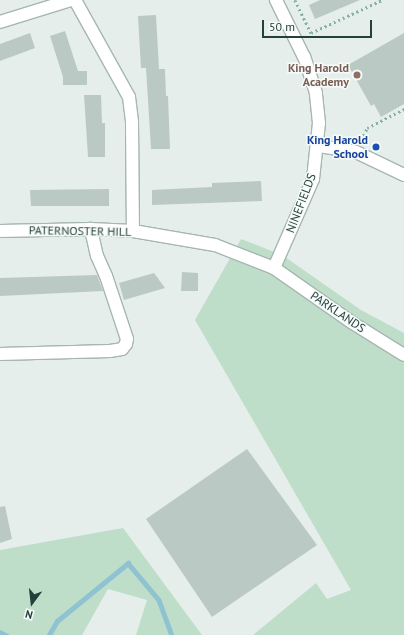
<!DOCTYPE html>
<style>
body{margin:0}
#map{position:relative;width:404px;height:635px;overflow:hidden;background:#e5eeeb;font-family:"PT Sans",sans-serif}
div>[style]{position:absolute}
.green>*{inset:0;background:#bfdec9}
.stream>*{height:4.5px;margin:-2.25px;padding:0 2.25px;transform-origin:2.25px;border-radius:2.25px;background:#8fc3d1}
.building>*{inset:0;background:#bac9c4}
.path>*{height:2.5px;margin-top:-1.25px;transform-origin:0;background:repeating-linear-gradient(90deg,#86b1a6 0 2px,transparent 0 5px)}
.roads{filter:drop-shadow(1px 0 #a7b6b2) drop-shadow(-1px 0 #a7b6b2) drop-shadow(0 1px #a7b6b2) drop-shadow(0 -1px #a7b6b2)}
.minor>*{height:12px;margin:-6px;padding:0 6px;transform-origin:6px;border-radius:6px;background:#fff}
.dots>*{width:11px;height:11px;translate:-50% -50%;box-sizing:border-box;border:2px solid #f6faf8;border-radius:50%}
span{translate:-50% -50%;white-space:nowrap;text-align:center;line-height:1.15;-webkit-text-stroke:3px #f6faf8;paint-order:stroke}
.education-label{font-size:12px;color:#785e54;font-weight:700}
.right{translate:-100% -50%;text-align:right}
.transit-label{font-size:12px;color:#164399;font-weight:700}
.street-label{font-size:12px;color:#24403a}
.north{position:absolute;left:12px;top:583px;width:40px;height:40px;-webkit-text-stroke:3px #f6faf8;paint-order:stroke;rotate:195deg;font-size:11px;font-weight:700;line-height:16px;text-align:center;color:#24403a}
.north::after{content:'';display:block;margin:auto;width:14px;height:18px;background:#24403a;clip-path:polygon(50% 0,100% 100%,50% 72%,0 100%)}
.scale{position:absolute;left:262px;top:20px;width:110px;height:18px;box-sizing:border-box;border:2px solid #24403a;border-top:0;padding-left:5px;font-size:12px;line-height:14px;white-space:nowrap;color:#24403a;-webkit-text-stroke:3px #f6faf8;paint-order:stroke}
</style>
<div id="map">
<div class="green">
<i style="clip-path:polygon(241px 239px,282px 255px,361px 310px,404px 333px,404px 635px,253px 635px,316px 583px,327px 599px,351px 590px,195px 320px)"></i>
<i style="clip-path:polygon(123px 528px,202px 635px,136px 635px,147px 600px,108px 589px,82px 635px,0 635px,0 550px)"></i>
</div>
<div class="stream">
<i style="left:0;top:632px;width:7px;rotate:27deg"></i>
<i style="left:49px;top:635px;width:16px;rotate:-60deg"></i>
<i style="left:57px;top:621px;width:92px;rotate:-39.2deg"></i>
<i style="left:128px;top:563px;width:48px;rotate:50deg"></i>
<i style="left:159px;top:600px;width:37px;rotate:70deg"></i>
</div>
<div class="building">
<i style="clip-path:polygon(320px 0,360px 0,315px 19px,309px 5px)"></i>
<i style="clip-path:polygon(156px 15px,159px 69px,165px 69px,166px 96px,168px 96px,170px 149px,151px 149px,146px 68px,141px 68px,138px 16px)"></i>
<i style="clip-path:polygon(65px 31px,78px 71px,87px 71px,87px 85px,63px 85px,63px 77px,50px 36px)"></i>
<i style="clip-path:polygon(30px 33px,35px 48px,0 61px,0 44px)"></i>
<i style="clip-path:polygon(404px 33px,404px 104px,381px 117px,374px 104px,371px 106px,348px 65px)"></i>
<i style="clip-path:polygon(84px 95px,101px 95px,102px 123px,105px 123px,105px 157px,88px 157px)"></i>
<i style="clip-path:polygon(261px 181px,262px 201px,152px 205px,152px 190px,212px 187px,212px 183px)"></i>
<i style="clip-path:polygon(109px 189px,109px 206px,31px 206px,30px 190px)"></i>
<i style="clip-path:polygon(182px 272px,198px 273px,198px 291px,181px 291px)"></i>
<i style="clip-path:polygon(154px 273px,165px 288px,124px 300px,119px 283px)"></i>
<i style="clip-path:polygon(97px 275px,103px 291px,0 296px,0 278px)"></i>
<i style="clip-path:polygon(247px 449px,317px 545px,212px 617px,146px 519px)"></i>
<i style="clip-path:polygon(5px 506px,12px 539px,0 543px,0 507px)"></i>
</div>
<div class="path">
<i style="left:295px;top:0;width:37px;rotate:64deg"></i>
<i style="left:311px;top:33px;width:78px;rotate:-24.9deg"></i>
<i style="left:361px;top:140px;width:13px;rotate:-63deg"></i>
<i style="left:367px;top:128px;width:42px;rotate:-27.2deg"></i>
</div>
<div class="roads">
<div class="minor">
<i style="left:75px;top:0;width:111px;rotate:60.9deg"></i>
<i style="left:129px;top:97px;width:25px;rotate:83deg"></i>
<i style="left:132px;top:122px;width:109px;rotate:89.5deg"></i>
<i style="left:0;top:22px;width:74px;rotate:-17.2deg"></i>
<i style="left:319px;top:146px;width:37px;rotate:9deg"></i>
<i style="left:356px;top:152px;width:53px;rotate:25.6deg"></i>
<i style="left:0;top:231px;width:91px;rotate:-1.3deg"></i>
<i style="left:91px;top:229px;width:42px;rotate:2.7deg"></i>
<i style="left:133px;top:231px;width:83px;rotate:9.7deg"></i>
<i style="left:215px;top:245px;width:63px;rotate:21.3deg"></i>
<i style="left:274px;top:268px;width:94px;rotate:35deg"></i>
<i style="left:351px;top:322px;width:62px;rotate:31.9deg"></i>
<i style="left:274px;top:268px;width:97px;rotate:-66.3deg"></i>
<i style="left:313px;top:179px;width:56px;rotate:-83.9deg"></i>
<i style="left:319px;top:123px;width:30px;rotate:-96deg"></i>
<i style="left:316px;top:93px;width:38px;rotate:-108deg"></i>
<i style="left:304px;top:57px;width:64px;rotate:-116.2deg"></i>
<i style="left:0;top:354px;width:110px;rotate:-1.6deg"></i>
<i style="left:110px;top:351px;width:12px;rotate:-9deg"></i>
<i style="left:122px;top:349px;width:6px;rotate:-51deg"></i>
<i style="left:126px;top:344px;width:5px;rotate:-79deg"></i>
<i style="left:127px;top:339px;width:66px;rotate:-108.4deg"></i>
<i style="left:106px;top:276px;width:22px;rotate:-114deg"></i>
<i style="left:97px;top:256px;width:28px;rotate:-103deg"></i>
</div>
</div>
<div class="dots">
<i style="left:357px;top:75px;background:#8d6e63"></i>
<i style="left:376px;top:147px;background:#1a4fb4"></i>
</div>
<div class="education-label">
<span class="right" style="left:349px;top:75px">King Harold<br>Academy</span>
</div>
<div class="transit-label">
<span class="right" style="left:368px;top:147px">King Harold<br>School</span>
</div>
<div class="street-label">
<span style="left:301px;top:203px;rotate:-69deg">NINEFIELDS</span>
<span style="left:80px;top:231px;rotate:1deg">PATERNOSTER HILL</span>
<span style="left:338px;top:312px;rotate:34deg">PARKLANDS</span>
</div>
<div class="north">N</div>
<div class="scale">50 m</div>
</div>
